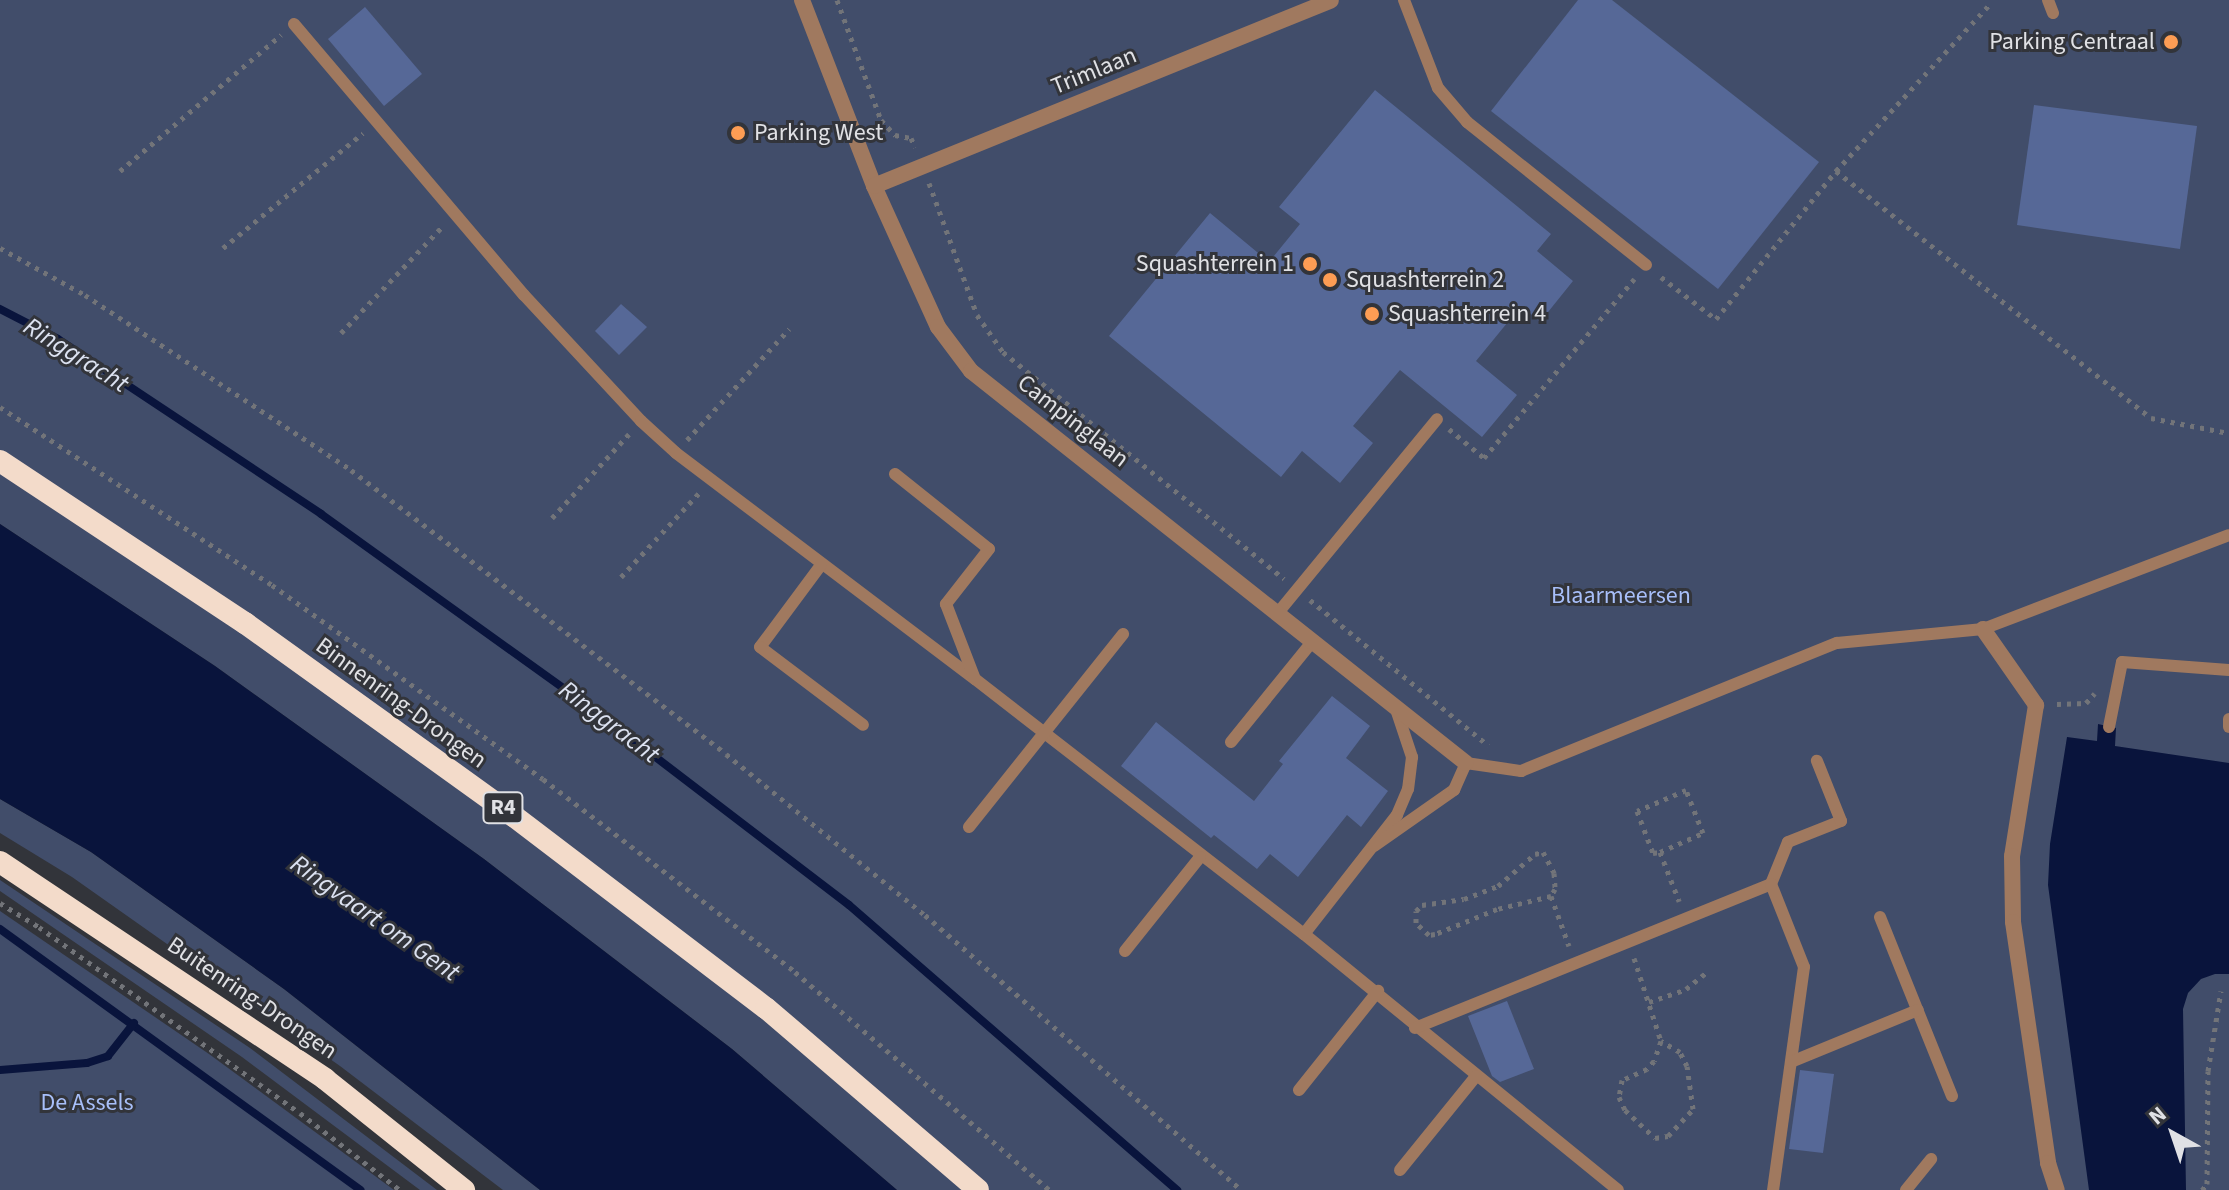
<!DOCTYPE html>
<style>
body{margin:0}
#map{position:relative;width:2229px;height:1190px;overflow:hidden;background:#32343a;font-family:"Source Sans 3",sans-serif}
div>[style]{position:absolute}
.green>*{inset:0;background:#414d6a}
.water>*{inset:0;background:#09143c}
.stream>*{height:8px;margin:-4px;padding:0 4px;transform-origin:4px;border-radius:4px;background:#09143c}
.building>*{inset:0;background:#566897}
.path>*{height:5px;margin-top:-2.5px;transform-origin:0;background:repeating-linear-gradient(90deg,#727479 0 4px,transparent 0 10px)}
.service>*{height:12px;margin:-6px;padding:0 6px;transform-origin:6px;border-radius:6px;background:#a0795f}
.pedestrian>*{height:16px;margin:-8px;padding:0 8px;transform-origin:8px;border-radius:8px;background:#a0795f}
.minor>*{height:16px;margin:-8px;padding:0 8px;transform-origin:8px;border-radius:8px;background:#a0795f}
.trunk>*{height:22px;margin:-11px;padding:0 11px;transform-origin:11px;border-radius:11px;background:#f3dbca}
.dots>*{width:22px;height:22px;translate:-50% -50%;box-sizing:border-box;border:4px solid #32343a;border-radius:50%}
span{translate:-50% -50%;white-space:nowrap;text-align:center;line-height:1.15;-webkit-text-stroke:6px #32343a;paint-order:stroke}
.shield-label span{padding:2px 6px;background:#32343a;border:2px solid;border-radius:6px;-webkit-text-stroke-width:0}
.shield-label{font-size:22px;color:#e0e1e5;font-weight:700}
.poi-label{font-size:24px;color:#e0e1e5}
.right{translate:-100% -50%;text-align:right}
.left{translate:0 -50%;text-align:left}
.street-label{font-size:24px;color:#e0e1e5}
.park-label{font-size:24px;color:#a8bff9}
.water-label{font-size:26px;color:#dce2f1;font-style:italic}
.north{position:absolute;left:2133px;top:1094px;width:80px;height:80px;-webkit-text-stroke:6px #32343a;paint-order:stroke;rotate:320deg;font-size:22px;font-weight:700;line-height:32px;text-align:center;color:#e0e1e5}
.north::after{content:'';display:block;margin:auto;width:28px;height:36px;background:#e0e1e5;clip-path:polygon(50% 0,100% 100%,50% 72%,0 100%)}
</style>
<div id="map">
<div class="green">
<i style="clip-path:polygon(0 0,2229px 0,2229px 1190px,897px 1190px,732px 1049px,484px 859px,215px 666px,0 524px)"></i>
<i style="clip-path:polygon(0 799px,91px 852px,284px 989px,540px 1190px,503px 1190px,340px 1066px,72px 877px,0 833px)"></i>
<i style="clip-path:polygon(0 880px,250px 1048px,437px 1190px,420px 1190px,242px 1057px,0 891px)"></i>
<i style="clip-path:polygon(0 911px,209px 1054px,394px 1190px,0 1190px)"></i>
</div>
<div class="water">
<i style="clip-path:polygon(0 524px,215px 666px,484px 859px,732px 1049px,897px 1190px,540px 1190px,284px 989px,91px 852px,0 799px)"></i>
<i style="clip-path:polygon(2098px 724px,2116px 728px,2115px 746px,2229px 763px,2229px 974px,2215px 974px,2201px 979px,2188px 993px,2183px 1009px,2186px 1190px,2089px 1190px,2048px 885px,2050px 844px,2067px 737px,2097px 741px)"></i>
</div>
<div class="stream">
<i style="left:0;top:309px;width:65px;rotate:27.3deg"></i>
<i style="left:58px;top:339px;width:316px;rotate:33.6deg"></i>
<i style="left:321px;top:514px;width:336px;rotate:35.7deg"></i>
<i style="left:594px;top:710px;width:321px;rotate:37.4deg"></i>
<i style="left:849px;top:905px;width:435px;rotate:41deg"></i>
<i style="left:0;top:929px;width:445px;rotate:35.9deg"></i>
<i style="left:0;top:1070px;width:87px;rotate:-4.6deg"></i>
<i style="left:87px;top:1063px;width:22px;rotate:-18deg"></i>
<i style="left:108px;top:1056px;width:42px;rotate:-51.8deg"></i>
</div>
<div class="building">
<i style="clip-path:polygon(1578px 0,1612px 0,1819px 162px,1718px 289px,1491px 111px)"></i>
<i style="clip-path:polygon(365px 7px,422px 74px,384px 106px,328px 39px)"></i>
<i style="clip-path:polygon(1375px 90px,1551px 234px,1537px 251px,1573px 281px,1540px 322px,1521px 306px,1476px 361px,1517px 395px,1482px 437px,1400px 370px,1353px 426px,1373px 443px,1340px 483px,1302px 451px,1281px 477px,1109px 336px,1210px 213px,1269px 262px,1300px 224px,1279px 207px)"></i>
<i style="clip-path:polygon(2034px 105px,2197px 126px,2180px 249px,2017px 225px)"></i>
<i style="clip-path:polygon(621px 304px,647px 327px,619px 355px,595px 331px)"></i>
<i style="clip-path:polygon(1332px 696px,1370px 726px,1346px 758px,1388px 791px,1361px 827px,1347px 815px,1298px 877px,1270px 854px,1257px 869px,1214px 835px,1211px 838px,1121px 766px,1156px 722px,1254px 801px,1283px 764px,1279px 761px)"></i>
<i style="clip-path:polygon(1507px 1001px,1534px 1069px,1500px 1082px,1492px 1076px,1468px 1016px)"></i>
<i style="clip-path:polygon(1800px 1070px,1834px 1074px,1823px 1153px,1789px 1149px)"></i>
</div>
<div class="path">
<i style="left:837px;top:0;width:128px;rotate:69.9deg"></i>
<i style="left:881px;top:120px;width:21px;rotate:47deg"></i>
<i style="left:895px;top:135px;width:16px;rotate:11deg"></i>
<i style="left:911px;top:138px;width:10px;rotate:66deg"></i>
<i style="left:120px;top:171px;width:211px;rotate:-40.2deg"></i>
<i style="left:1836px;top:171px;width:400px;rotate:38.1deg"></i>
<i style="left:2151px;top:418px;width:79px;rotate:10.9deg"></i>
<i style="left:929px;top:183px;width:140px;rotate:70deg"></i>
<i style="left:977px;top:315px;width:45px;rotate:54.9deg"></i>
<i style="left:1003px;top:352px;width:361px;rotate:38.9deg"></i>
<i style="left:0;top:248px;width:97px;rotate:28.9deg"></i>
<i style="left:85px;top:295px;width:318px;rotate:33.3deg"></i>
<i style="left:351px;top:470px;width:470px;rotate:37.1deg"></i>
<i style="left:726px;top:754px;width:256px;rotate:39deg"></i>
<i style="left:925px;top:915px;width:419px;rotate:41deg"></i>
<i style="left:223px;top:248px;width:181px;rotate:-39.4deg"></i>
<i style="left:1661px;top:277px;width:69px;rotate:37.4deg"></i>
<i style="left:1716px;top:319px;width:191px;rotate:-51deg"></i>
<i style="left:1836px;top:171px;width:227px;rotate:-47.3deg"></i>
<i style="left:341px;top:333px;width:146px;rotate:-46.4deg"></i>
<i style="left:0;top:407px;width:325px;rotate:33.2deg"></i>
<i style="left:272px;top:585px;width:333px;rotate:35.6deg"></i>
<i style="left:543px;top:779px;width:317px;rotate:37.4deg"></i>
<i style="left:795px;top:972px;width:335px;rotate:40.6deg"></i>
<i style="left:1449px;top:429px;width:45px;rotate:39.6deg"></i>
<i style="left:1484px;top:458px;width:234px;rotate:-50deg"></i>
<i style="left:687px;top:440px;width:151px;rotate:-47.4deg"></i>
<i style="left:552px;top:518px;width:114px;rotate:-47.5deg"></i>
<i style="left:621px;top:577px;width:115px;rotate:-47.1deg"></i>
<i style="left:1310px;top:600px;width:230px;rotate:39.2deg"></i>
<i style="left:2057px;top:704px;width:29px;rotate:-2deg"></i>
<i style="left:2086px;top:703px;width:13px;rotate:-48deg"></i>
<i style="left:1660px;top:852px;width:47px;rotate:-23.8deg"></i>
<i style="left:1703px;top:833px;width:46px;rotate:-111.6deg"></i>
<i style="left:1686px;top:790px;width:53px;rotate:156.8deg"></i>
<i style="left:1637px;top:811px;width:45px;rotate:69.1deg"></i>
<i style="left:1653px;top:853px;width:7px;rotate:-8deg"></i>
<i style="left:1660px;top:852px;width:53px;rotate:68.8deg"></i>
<i style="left:1551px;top:896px;width:56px;rotate:166.5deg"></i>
<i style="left:1497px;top:909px;width:67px;rotate:158deg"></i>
<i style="left:1435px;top:934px;width:6px;rotate:171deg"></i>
<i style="left:1429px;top:935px;width:18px;rotate:-137deg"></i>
<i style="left:1416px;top:923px;width:12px;rotate:-90deg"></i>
<i style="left:1416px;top:911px;width:8px;rotate:-45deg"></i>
<i style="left:1422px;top:905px;width:42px;rotate:-8.1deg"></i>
<i style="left:1464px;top:899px;width:36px;rotate:-21deg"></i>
<i style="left:1498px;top:886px;width:49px;rotate:-40.9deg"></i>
<i style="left:1535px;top:854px;width:8px;rotate:-14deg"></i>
<i style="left:1543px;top:852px;width:24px;rotate:62deg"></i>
<i style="left:1554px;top:873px;width:16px;rotate:86deg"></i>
<i style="left:1555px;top:889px;width:8px;rotate:120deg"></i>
<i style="left:1551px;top:896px;width:53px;rotate:70.2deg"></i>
<i style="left:0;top:903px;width:46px;rotate:31.6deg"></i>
<i style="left:39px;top:927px;width:320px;rotate:35.5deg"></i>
<i style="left:300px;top:1113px;width:126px;rotate:37.6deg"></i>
<i style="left:1634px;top:958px;width:87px;rotate:72deg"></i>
<i style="left:1661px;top:1041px;width:21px;rotate:109deg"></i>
<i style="left:1654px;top:1061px;width:11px;rotate:131deg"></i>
<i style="left:1647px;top:1069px;width:27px;rotate:156deg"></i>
<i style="left:1622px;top:1080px;width:17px;rotate:100deg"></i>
<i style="left:1619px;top:1097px;width:14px;rotate:65deg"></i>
<i style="left:1625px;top:1110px;width:41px;rotate:43deg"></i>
<i style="left:1655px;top:1138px;width:13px;rotate:-9deg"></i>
<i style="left:1668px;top:1136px;width:37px;rotate:-47deg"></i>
<i style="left:1693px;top:1109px;width:43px;rotate:-97.9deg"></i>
<i style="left:1687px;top:1066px;width:16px;rotate:-117deg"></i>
<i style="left:1680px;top:1052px;width:22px;rotate:-150deg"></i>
<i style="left:1649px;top:1002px;width:39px;rotate:-19deg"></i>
<i style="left:1686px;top:989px;width:26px;rotate:-39deg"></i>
<i style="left:2202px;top:1190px;width:8px;rotate:-50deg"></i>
<i style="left:2207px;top:1184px;width:113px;rotate:-89.5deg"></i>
<i style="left:2208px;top:1071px;width:81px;rotate:-80.8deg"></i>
</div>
<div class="service">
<i style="left:1404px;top:0;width:94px;rotate:68.9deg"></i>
<i style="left:1438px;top:88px;width:45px;rotate:49.5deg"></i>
<i style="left:1467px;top:122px;width:229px;rotate:38.6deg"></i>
<i style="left:2048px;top:0;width:14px;rotate:69deg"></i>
<i style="left:294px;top:24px;width:355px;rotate:49.7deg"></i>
<i style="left:524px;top:295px;width:172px;rotate:47.1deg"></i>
<i style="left:641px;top:421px;width:47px;rotate:42.4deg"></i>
<i style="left:676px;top:453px;width:375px;rotate:37.1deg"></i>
<i style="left:975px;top:679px;width:416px;rotate:37.8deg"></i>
<i style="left:895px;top:474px;width:120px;rotate:38.6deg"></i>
<i style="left:989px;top:549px;width:70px;rotate:128deg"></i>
<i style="left:946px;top:604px;width:80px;rotate:68.9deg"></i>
<i style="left:821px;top:565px;width:102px;rotate:126.6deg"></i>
<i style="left:760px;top:647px;width:129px;rotate:37.1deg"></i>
<i style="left:1277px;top:614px;width:252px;rotate:-50.6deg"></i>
<i style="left:1396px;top:709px;width:51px;rotate:71.6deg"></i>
<i style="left:1412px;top:757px;width:32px;rotate:97deg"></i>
<i style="left:1408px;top:789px;width:28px;rotate:113deg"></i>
<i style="left:1397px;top:815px;width:151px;rotate:128deg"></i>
<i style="left:1304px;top:934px;width:405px;rotate:39.2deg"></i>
<i style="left:2229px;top:719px;width:8px;rotate:90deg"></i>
<i style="left:2109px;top:727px;width:66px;rotate:-78.7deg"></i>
<i style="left:2122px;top:662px;width:107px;rotate:4.3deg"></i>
<i style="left:1231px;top:742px;width:129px;rotate:-51deg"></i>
<i style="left:969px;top:827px;width:247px;rotate:-51.4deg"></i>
<i style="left:1374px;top:846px;width:98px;rotate:-35deg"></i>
<i style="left:1454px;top:790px;width:30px;rotate:-66deg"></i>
<i style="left:1466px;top:763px;width:56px;rotate:8.3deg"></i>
<i style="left:1521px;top:771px;width:341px;rotate:-22.1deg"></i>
<i style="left:1837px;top:643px;width:147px;rotate:-5.5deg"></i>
<i style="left:1983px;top:629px;width:263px;rotate:-20.9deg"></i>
<i style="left:1771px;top:884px;width:45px;rotate:-68deg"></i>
<i style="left:1788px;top:842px;width:57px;rotate:-21.6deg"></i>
<i style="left:1841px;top:821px;width:65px;rotate:-111.8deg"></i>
<i style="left:1880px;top:917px;width:193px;rotate:68.1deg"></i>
<i style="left:1125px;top:951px;width:120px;rotate:-51.4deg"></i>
<i style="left:1415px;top:1028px;width:384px;rotate:-22deg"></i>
<i style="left:1771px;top:884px;width:89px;rotate:68.3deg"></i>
<i style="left:1804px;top:967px;width:225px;rotate:97.9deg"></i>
<i style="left:1791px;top:1062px;width:137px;rotate:-22.3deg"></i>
<i style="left:1299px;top:1090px;width:127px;rotate:-51.4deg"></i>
<i style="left:1400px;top:1170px;width:121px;rotate:-51deg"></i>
<i style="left:1906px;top:1190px;width:40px;rotate:-51deg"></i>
</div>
<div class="pedestrian">
<i style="left:1983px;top:629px;width:93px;rotate:55.1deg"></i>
<i style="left:2036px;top:705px;width:153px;rotate:99deg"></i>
<i style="left:2012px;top:856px;width:66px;rotate:89.1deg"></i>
<i style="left:2013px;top:922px;width:244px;rotate:81.7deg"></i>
<i style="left:2048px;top:1163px;width:28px;rotate:72deg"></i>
</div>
<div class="minor">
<i style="left:802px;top:0;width:199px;rotate:68.8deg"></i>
<i style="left:874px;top:186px;width:155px;rotate:65.6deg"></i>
<i style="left:938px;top:327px;width:55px;rotate:53.1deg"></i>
<i style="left:971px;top:371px;width:631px;rotate:38.38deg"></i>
<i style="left:874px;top:186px;width:493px;rotate:-22.1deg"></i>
</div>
<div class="trunk">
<i style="left:0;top:461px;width:294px;rotate:33.5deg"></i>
<i style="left:245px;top:623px;width:332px;rotate:35.7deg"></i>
<i style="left:515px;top:817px;width:315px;rotate:37.3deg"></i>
<i style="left:766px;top:1008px;width:279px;rotate:40.6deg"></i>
<i style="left:0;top:862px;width:391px;rotate:33.7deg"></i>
<i style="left:325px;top:1079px;width:178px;rotate:38.6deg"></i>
</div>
<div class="dots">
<i style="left:2171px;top:42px;background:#fd9d54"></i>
<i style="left:738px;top:133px;background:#fd9d54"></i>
<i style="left:1310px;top:264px;background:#fd9d54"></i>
<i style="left:1330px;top:280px;background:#fd9d54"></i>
<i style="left:1372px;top:314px;background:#fd9d54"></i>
</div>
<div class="shield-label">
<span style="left:503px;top:808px">R4</span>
</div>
<div class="poi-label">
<span class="right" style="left:2155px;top:42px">Parking Centraal</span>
<span class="left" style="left:754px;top:133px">Parking West</span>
<span class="right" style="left:1294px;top:264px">Squashterrein 1</span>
<span class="left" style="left:1346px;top:280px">Squashterrein 2</span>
<span class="left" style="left:1388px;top:314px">Squashterrein 4</span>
</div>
<div class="street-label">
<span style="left:1094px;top:71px;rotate:-22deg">Trimlaan</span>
<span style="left:1073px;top:421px;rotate:38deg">Campinglaan</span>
<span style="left:401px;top:703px;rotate:36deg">Binnenring-Drongen</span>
<span style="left:252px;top:998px;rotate:34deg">Buitenring-Drongen</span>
</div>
<div class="park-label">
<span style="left:1621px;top:596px">Blaarmeersen</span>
<span style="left:87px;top:1103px">De Assels</span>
</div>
<div class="water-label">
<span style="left:76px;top:355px;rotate:32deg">Ringgracht</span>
<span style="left:609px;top:722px;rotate:37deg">Ringgracht</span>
<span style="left:375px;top:918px;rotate:35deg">Ringvaart om Gent</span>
</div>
<div class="north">N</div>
</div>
